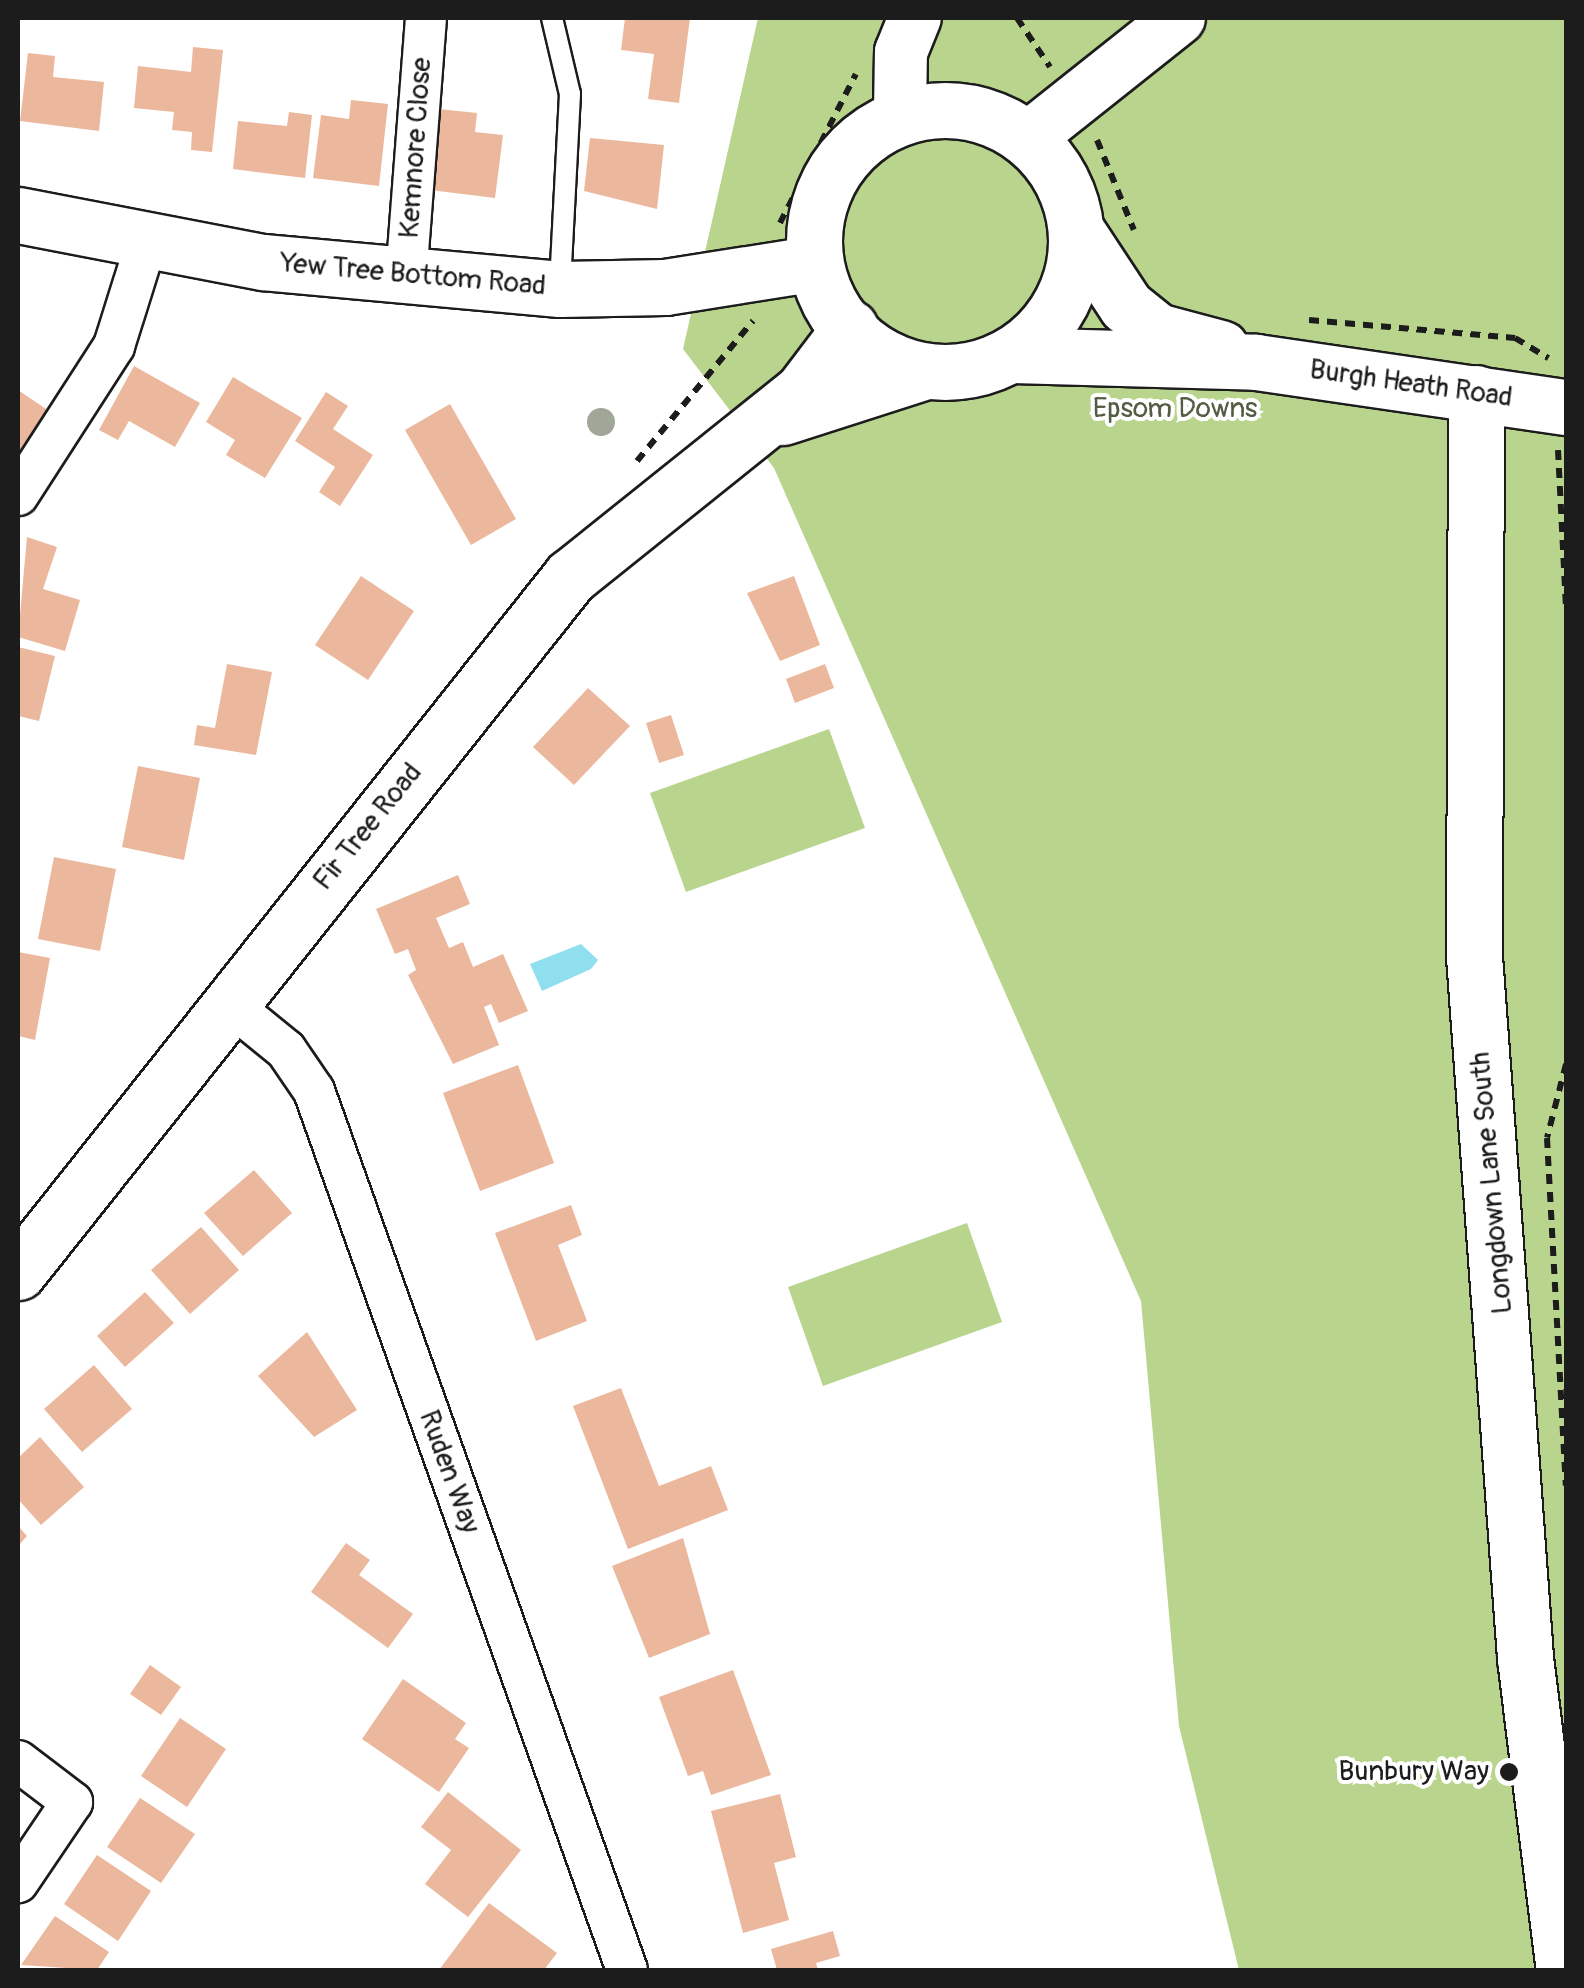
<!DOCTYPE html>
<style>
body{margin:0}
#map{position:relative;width:1584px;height:1988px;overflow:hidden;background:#fff;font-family:Pangolin,sans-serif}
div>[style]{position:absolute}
.green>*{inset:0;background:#b9d58d}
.water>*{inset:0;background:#90dfee}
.building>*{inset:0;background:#ebb89d}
.path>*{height:6px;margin-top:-3px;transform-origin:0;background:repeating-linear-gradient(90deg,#1c1c1c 0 10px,transparent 0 18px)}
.roads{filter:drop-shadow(2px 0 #1c1c1c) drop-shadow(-2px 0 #1c1c1c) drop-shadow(0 2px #1c1c1c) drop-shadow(0 -2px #1c1c1c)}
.service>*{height:20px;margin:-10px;padding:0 10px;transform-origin:10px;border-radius:10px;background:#fff}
.minor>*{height:40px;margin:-20px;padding:0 20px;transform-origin:20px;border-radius:20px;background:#fff}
.tertiary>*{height:52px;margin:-26px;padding:0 26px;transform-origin:26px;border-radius:26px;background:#fff}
.secondary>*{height:55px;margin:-27.5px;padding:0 27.5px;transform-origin:27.5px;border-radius:27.5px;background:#fff}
.secondary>.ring{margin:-27.5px;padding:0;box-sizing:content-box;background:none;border:55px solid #fff;border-radius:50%}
.trees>*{width:28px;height:28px;margin:-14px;border-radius:50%;background:#a0a698}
.dots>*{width:28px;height:28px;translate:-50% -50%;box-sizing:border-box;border:5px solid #fff;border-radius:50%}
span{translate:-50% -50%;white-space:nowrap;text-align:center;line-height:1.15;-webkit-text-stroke:8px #fff;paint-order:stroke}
.street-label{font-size:28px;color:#1c1c1c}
.park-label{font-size:28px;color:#535d44}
.poi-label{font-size:28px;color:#1c1c1c}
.right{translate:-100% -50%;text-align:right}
.frame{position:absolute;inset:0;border:20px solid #1c1c1c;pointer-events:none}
</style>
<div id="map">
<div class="green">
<i style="clip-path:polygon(758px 18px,1566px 18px,1566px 1970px,1239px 1970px,1179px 1726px,1141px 1301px,774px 468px,683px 349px)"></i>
<i style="clip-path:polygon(829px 729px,865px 828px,686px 892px,650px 793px)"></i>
<i style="clip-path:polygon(967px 1223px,1002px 1322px,823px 1386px,788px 1287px)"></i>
</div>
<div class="water">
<i style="clip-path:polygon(581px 944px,598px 960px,591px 969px,542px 991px,530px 964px)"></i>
</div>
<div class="building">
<i style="clip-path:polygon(625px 18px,690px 18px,679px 103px,648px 99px,654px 54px,621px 50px)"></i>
<i style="clip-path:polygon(193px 47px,223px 50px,212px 152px,191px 150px,192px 132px,172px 130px,174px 112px,134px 108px,138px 66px,191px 72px)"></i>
<i style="clip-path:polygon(28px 53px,55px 56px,53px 77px,104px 82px,99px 131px,20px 121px)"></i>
<i style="clip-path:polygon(351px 100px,388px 104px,379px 186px,313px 178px,321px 115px,349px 119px)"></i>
<i style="clip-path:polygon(439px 109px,477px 113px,475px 132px,503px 135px,495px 198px,430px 190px)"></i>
<i style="clip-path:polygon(289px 112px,312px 115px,305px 178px,233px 169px,238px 121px,287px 126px)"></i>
<i style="clip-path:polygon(590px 138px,664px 145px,657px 209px,584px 191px)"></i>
<i style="clip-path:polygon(134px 366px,200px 403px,175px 447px,129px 421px,118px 440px,99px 430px)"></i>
<i style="clip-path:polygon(233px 377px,302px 418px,265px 478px,226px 455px,235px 440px,206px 422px)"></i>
<i style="clip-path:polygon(18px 390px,55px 415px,18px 466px)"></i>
<i style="clip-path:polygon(326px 392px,348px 406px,333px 429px,373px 455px,340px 506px,319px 492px,335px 467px,295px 441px)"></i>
<i style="clip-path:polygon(450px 404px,516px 519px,471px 545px,405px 430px)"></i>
<i style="clip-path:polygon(27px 537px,57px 547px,43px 589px,80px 600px,65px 651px,18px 637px)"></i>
<i style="clip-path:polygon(361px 576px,414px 611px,368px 680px,315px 645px)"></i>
<i style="clip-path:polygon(794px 576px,820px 645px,780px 661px,747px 593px)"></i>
<i style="clip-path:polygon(18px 647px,55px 656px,39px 721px,18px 716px)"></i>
<i style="clip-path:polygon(227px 664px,272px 672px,256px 755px,194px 745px,197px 725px,215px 728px)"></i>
<i style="clip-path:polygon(825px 664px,834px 688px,795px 703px,786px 679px)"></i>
<i style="clip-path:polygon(588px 688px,630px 726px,574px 785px,533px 747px)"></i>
<i style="clip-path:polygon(671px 715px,684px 755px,659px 763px,646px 723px)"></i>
<i style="clip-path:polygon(138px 766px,200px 778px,184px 860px,122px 847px)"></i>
<i style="clip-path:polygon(54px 857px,116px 869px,100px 951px,38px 939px)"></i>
<i style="clip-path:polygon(458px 875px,470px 904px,436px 918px,449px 948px,463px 942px,473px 967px,503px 954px,528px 1011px,499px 1023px,491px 1004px,484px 1007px,499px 1045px,453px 1064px,408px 975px,416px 970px,408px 949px,395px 954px,376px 909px)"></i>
<i style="clip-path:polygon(18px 952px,50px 958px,35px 1040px,18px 1036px)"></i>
<i style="clip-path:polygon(518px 1065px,554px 1163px,480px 1191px,443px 1093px)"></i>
<i style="clip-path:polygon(254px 1170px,292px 1213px,243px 1256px,204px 1213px)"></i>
<i style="clip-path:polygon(571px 1205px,582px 1235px,558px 1245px,587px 1321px,536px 1341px,495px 1233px)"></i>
<i style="clip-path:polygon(201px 1227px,239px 1270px,190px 1314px,151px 1270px)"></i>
<i style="clip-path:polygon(145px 1292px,174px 1323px,125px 1367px,97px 1336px)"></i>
<i style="clip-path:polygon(307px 1332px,357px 1410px,314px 1437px,258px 1376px)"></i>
<i style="clip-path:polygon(94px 1365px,132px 1409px,82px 1452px,44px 1409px)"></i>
<i style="clip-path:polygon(621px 1388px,659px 1486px,711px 1466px,728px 1510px,628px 1549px,573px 1406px)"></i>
<i style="clip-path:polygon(40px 1437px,84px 1487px,41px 1525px,18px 1499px,18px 1458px)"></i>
<i style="clip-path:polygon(18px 1526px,27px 1536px,18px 1546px)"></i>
<i style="clip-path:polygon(683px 1538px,710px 1634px,649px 1658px,612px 1566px)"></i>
<i style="clip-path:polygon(346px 1543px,370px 1560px,359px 1575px,413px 1614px,388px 1648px,311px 1592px)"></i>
<i style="clip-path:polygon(150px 1665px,181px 1687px,161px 1715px,130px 1694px)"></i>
<i style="clip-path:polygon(733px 1670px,771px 1775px,711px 1795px,703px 1771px,688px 1776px,659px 1697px)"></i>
<i style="clip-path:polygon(403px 1679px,466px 1723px,455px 1739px,469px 1748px,439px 1792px,362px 1739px)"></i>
<i style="clip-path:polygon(180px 1718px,226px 1749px,187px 1807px,141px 1776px)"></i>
<i style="clip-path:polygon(448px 1792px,521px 1850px,468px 1917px,425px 1884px,451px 1850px,421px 1827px)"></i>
<i style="clip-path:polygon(780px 1794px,796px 1857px,774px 1863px,789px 1920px,743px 1933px,711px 1811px)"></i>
<i style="clip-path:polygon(140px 1798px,195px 1834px,161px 1883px,107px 1847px)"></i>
<i style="clip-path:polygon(97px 1855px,151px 1891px,118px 1941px,64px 1904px)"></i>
<i style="clip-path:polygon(489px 1903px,557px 1953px,544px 1970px,439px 1970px)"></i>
<i style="clip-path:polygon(55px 1916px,109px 1952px,97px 1970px,21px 1965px)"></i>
<i style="clip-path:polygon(833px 1931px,840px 1956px,816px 1963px,818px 1970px,777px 1970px,771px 1949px)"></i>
</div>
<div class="path">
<i style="left:1017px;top:18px;width:59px;rotate:56deg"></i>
<i style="left:1097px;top:140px;width:97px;rotate:67.7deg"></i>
<i style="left:780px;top:223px;width:167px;rotate:-63deg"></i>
<i style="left:1309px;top:320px;width:207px;rotate:5deg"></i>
<i style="left:1515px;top:338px;width:39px;rotate:31deg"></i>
<i style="left:1558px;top:450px;width:157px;rotate:87.1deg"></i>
<i style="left:637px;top:461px;width:182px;rotate:-50.4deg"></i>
<i style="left:1566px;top:1064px;width:76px;rotate:104.4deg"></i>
<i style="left:1547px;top:1138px;width:348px;rotate:86.9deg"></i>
</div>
<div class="roads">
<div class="service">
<i style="left:552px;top:18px;width:78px;rotate:76.7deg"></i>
<i style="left:570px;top:94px;width:193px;rotate:93deg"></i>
</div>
<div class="minor">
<i style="left:406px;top:278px;width:261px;rotate:-85.6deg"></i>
<i style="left:18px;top:495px;width:177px;rotate:-57.2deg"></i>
<i style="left:114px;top:346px;width:110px;rotate:-72.6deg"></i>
<i style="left:227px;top:1002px;width:76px;rotate:39.1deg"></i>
<i style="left:286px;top:1050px;width:50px;rotate:55.7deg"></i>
<i style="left:314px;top:1091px;width:933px;rotate:70.4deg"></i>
<i style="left:18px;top:1761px;width:68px;rotate:37.2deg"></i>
<i style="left:72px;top:1802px;width:97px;rotate:124deg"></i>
</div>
<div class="tertiary">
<i style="left:900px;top:113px;width:61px;rotate:-89.1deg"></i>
<i style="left:901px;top:52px;width:37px;rotate:-68deg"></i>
<i style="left:1027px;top:139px;width:194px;rotate:-38.5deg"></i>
</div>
<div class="secondary">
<i class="ring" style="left:814px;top:110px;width:207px;height:207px"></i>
<i style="left:18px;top:215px;width:249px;rotate:10.9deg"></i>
<i style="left:263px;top:262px;width:298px;rotate:5.2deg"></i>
<i style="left:560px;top:289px;width:105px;rotate:-1.1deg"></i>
<i style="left:665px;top:287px;width:148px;rotate:-9deg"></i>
<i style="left:1078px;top:233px;width:87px;rotate:56.7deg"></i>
<i style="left:1126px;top:306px;width:40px;rotate:39deg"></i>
<i style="left:1157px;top:331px;width:66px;rotate:14.9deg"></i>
<i style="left:1012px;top:355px;width:244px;rotate:1.6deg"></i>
<i style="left:1256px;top:362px;width:313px;rotate:8.3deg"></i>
<i style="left:1476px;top:393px;width:563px;rotate:90.2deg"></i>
<i style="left:1474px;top:956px;width:704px;rotate:85.84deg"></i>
<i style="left:1525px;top:1658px;width:314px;rotate:82.9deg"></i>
<i style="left:783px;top:417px;width:147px;rotate:-17.8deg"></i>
<i style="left:18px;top:1272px;width:888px;rotate:-51.54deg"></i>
<i style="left:570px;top:577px;width:299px;rotate:-38.7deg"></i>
<i style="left:803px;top:390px;width:78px;rotate:-52.8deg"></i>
</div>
</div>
<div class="trees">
<i style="left:601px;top:422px"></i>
</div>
<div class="dots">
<i style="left:1509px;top:1772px;background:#1c1c1c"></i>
</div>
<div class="street-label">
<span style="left:416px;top:148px;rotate:-86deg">Kemnore Close</span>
<span style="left:413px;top:275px;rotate:5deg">Yew Tree Bottom Road</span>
<span style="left:1411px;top:384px;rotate:8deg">Burgh Heath Road</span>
<span style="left:368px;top:827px;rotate:-51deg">Fir Tree Road</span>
<span style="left:1492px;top:1183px;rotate:-95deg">Longdown Lane South</span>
<span style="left:449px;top:1472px;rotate:70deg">Ruden Way</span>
</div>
<div class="park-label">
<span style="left:1175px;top:409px">Epsom Downs</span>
</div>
<div class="poi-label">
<span class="right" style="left:1489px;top:1772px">Bunbury Way</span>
</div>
<div class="frame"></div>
</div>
